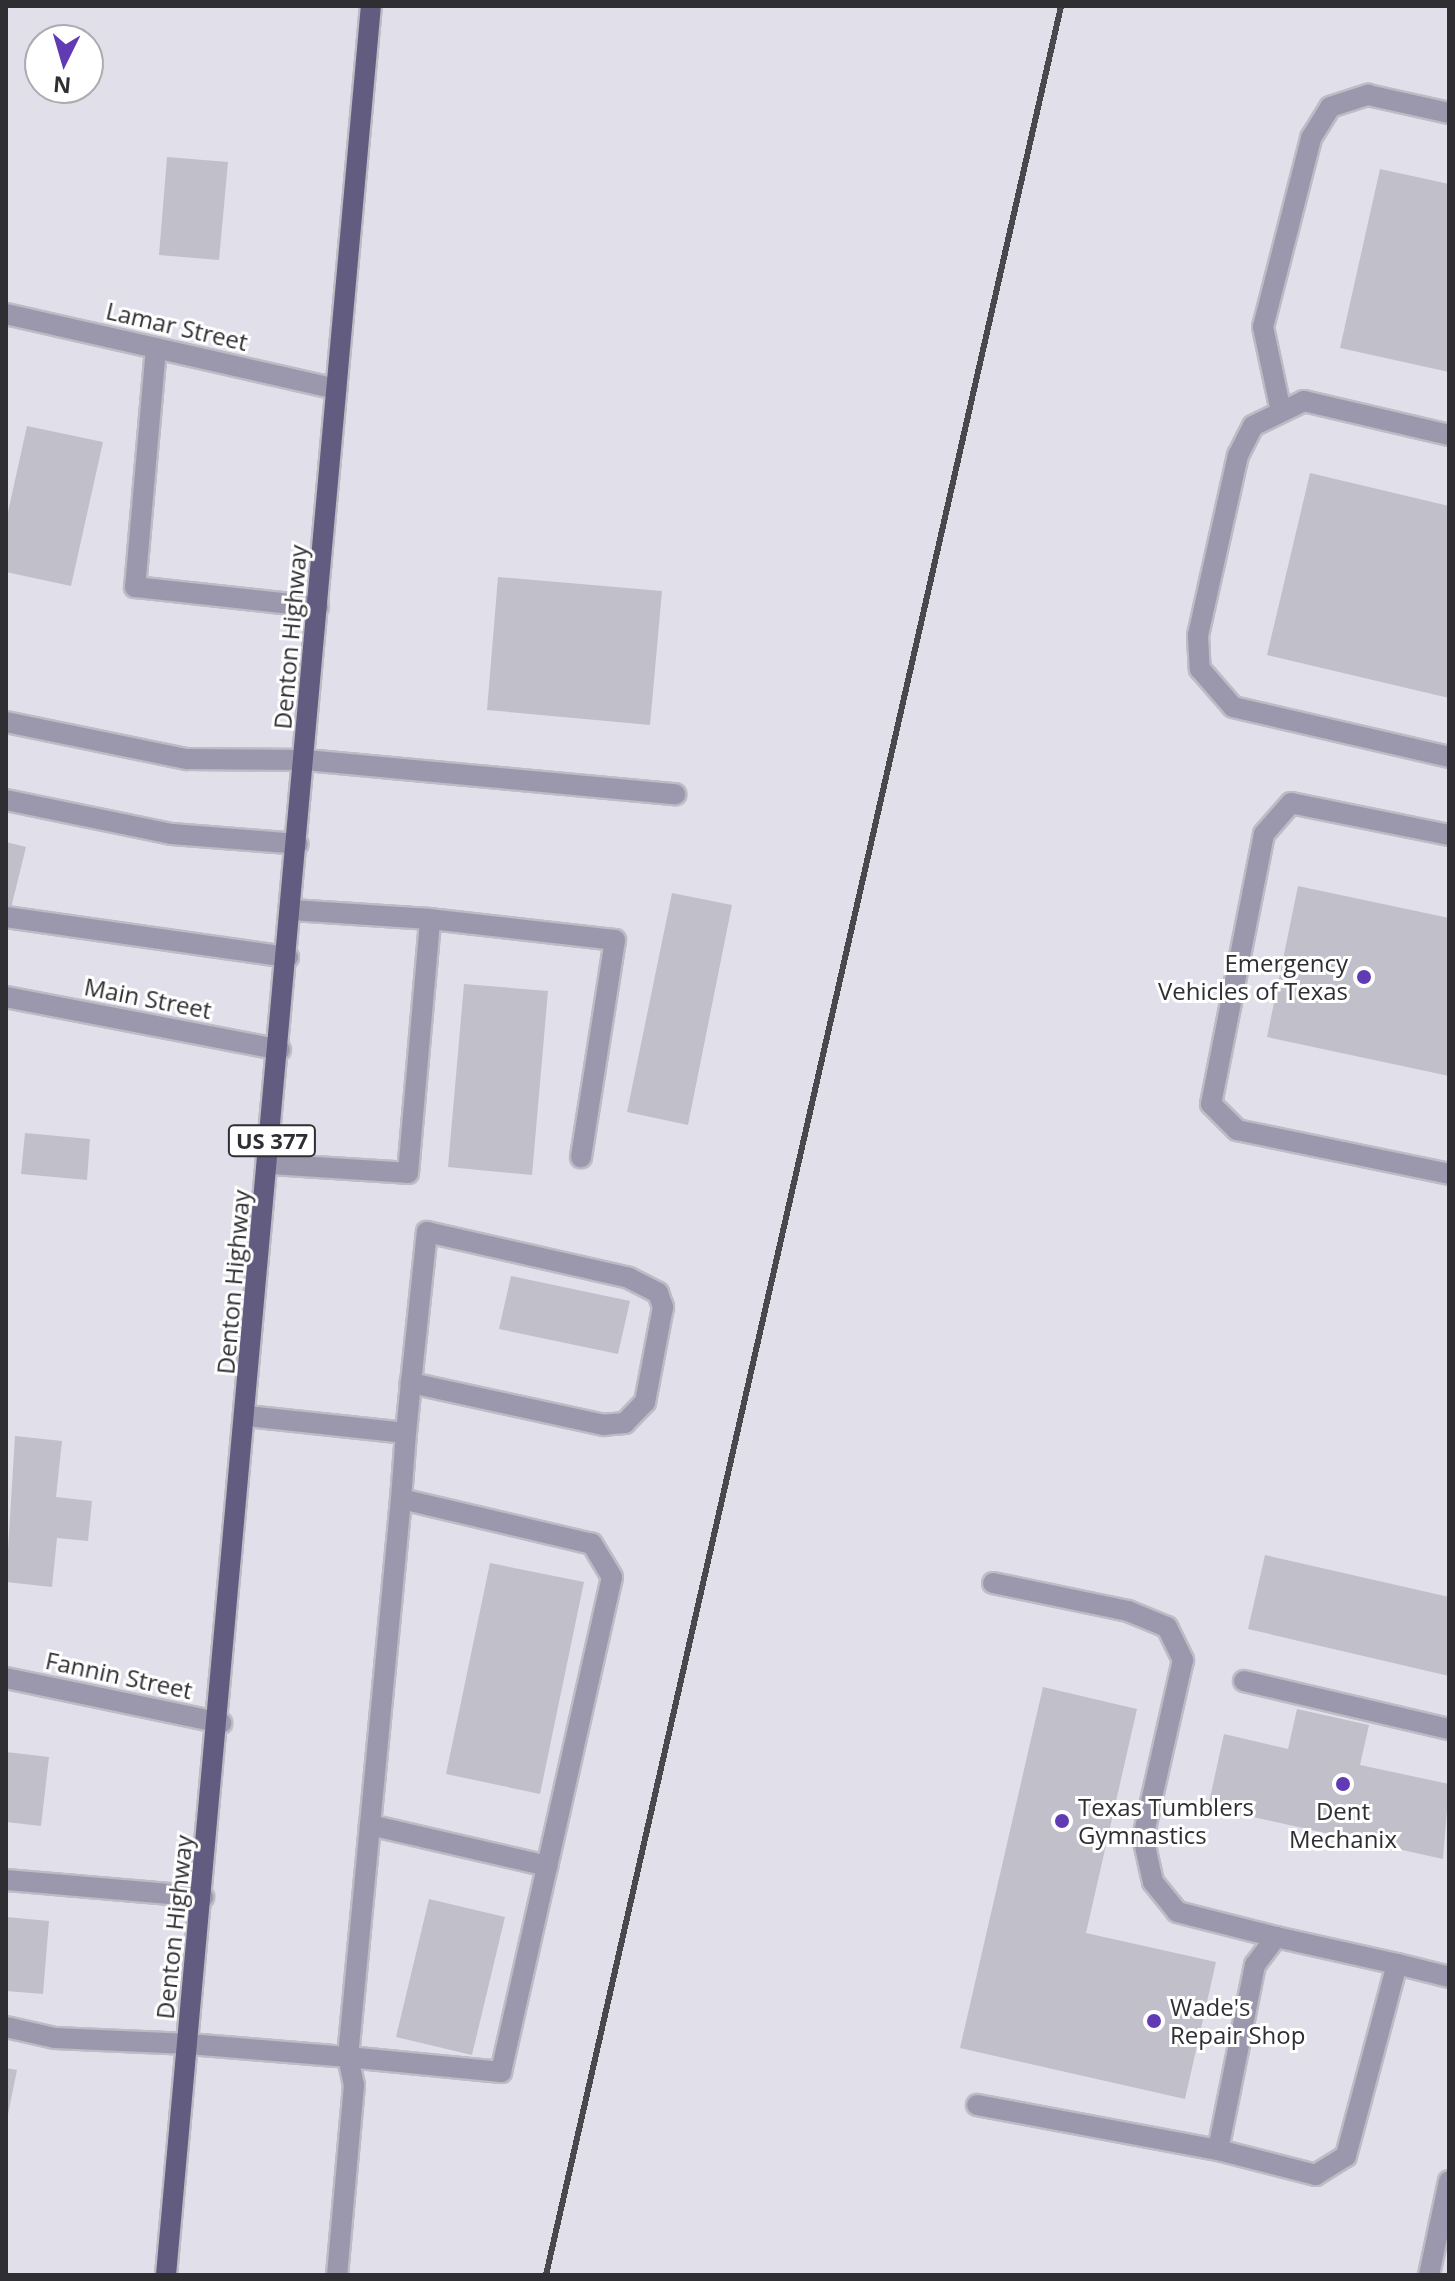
<!DOCTYPE html>
<style>
body{margin:0}
#map{position:relative;width:1455px;height:2281px;overflow:hidden;background:#e1dfea;font-family:"Open Sans",sans-serif}
div>[style]{position:absolute}
.building>*{inset:0;background:#c1c0ca}
.roads{filter:drop-shadow(2px 0 #bdbcc5) drop-shadow(-2px 0 #bdbcc5) drop-shadow(0 2px #bdbcc5) drop-shadow(0 -2px #bdbcc5)}
.minor>*{height:20px;margin:-10px;padding:0 10px;transform-origin:10px;border-radius:10px;background:#9b98ad}
.major>*{height:20px;margin:-10px;padding:0 10px;transform-origin:10px;border-radius:10px;background:#625c80}
.rail>*{height:6px;margin:-3px;padding:0 3px;transform-origin:3px;border-radius:3px;background:#49484d}
.dots>*{width:22px;height:22px;translate:-50% -50%;box-sizing:border-box;border:4px solid #fff;border-radius:50%}
span{translate:-50% -50%;white-space:nowrap;text-align:center;line-height:1.15;-webkit-text-stroke:6px #fff;paint-order:stroke}
.shield-label span{padding:2px 6px;background:#fff;border:2px solid;border-radius:6px;-webkit-text-stroke-width:0}
.shield-label{font-size:22px;color:#2f2e32;font-weight:700}
.street-label{font-size:24px;color:#2f2e32}
.poi-label{font-size:24px;color:#2f2e32}
.right{translate:-100% -50%;text-align:right}
.left{translate:0 -50%;text-align:left}
.frame{position:absolute;inset:0;border:8px solid #2f2e32;pointer-events:none}
.north{position:absolute;left:24px;top:24px;width:80px;height:80px;box-sizing:border-box;background:#fff;border:2px solid #acabad;border-radius:50%;rotate:185deg;font-size:22px;font-weight:700;line-height:32px;text-align:center;color:#2f2e32}
.north::after{content:'';display:block;margin:auto;width:28px;height:36px;background:#613bb3;clip-path:polygon(50% 0,100% 100%,50% 72%,0 100%)}
</style>
<div id="map">
<div class="building">
<i style="clip-path:polygon(167px 157px,228px 162px,219px 260px,159px 255px)"></i>
<i style="clip-path:polygon(1380px 169px,1449px 184px,1449px 372px,1340px 348px)"></i>
<i style="clip-path:polygon(27px 426px,103px 442px,71px 586px,6px 572px,6px 521px)"></i>
<i style="clip-path:polygon(1310px 473px,1449px 506px,1449px 698px,1267px 655px)"></i>
<i style="clip-path:polygon(498px 577px,662px 591px,650px 725px,487px 710px)"></i>
<i style="clip-path:polygon(6px 842px,26px 847px,11px 908px,6px 907px)"></i>
<i style="clip-path:polygon(1298px 886px,1449px 918px,1449px 1076px,1267px 1037px)"></i>
<i style="clip-path:polygon(672px 893px,732px 905px,688px 1125px,627px 1112px)"></i>
<i style="clip-path:polygon(464px 984px,548px 991px,532px 1175px,448px 1167px)"></i>
<i style="clip-path:polygon(25px 1133px,90px 1139px,87px 1180px,21px 1174px)"></i>
<i style="clip-path:polygon(511px 1276px,630px 1301px,618px 1354px,499px 1329px)"></i>
<i style="clip-path:polygon(15px 1436px,62px 1441px,56px 1497px,92px 1501px,88px 1541px,57px 1538px,52px 1587px,6px 1582px)"></i>
<i style="clip-path:polygon(1265px 1555px,1449px 1597px,1449px 1676px,1248px 1629px)"></i>
<i style="clip-path:polygon(490px 1563px,584px 1582px,540px 1794px,446px 1774px)"></i>
<i style="clip-path:polygon(1043px 1687px,1137px 1709px,1086px 1933px,1216px 1962px,1185px 2099px,960px 2048px)"></i>
<i style="clip-path:polygon(1297px 1709px,1369px 1725px,1360px 1765px,1449px 1784px,1443px 1859px,1208px 1807px,1224px 1734px,1288px 1749px)"></i>
<i style="clip-path:polygon(6px 1752px,49px 1757px,41px 1826px,6px 1822px)"></i>
<i style="clip-path:polygon(429px 1899px,505px 1917px,472px 2055px,396px 2037px)"></i>
<i style="clip-path:polygon(6px 1917px,49px 1921px,43px 1994px,6px 1991px)"></i>
<i style="clip-path:polygon(6px 2068px,17px 2070px,7px 2119px,6px 2119px)"></i>
</div>
<div class="roads">
<div class="minor">
<i style="left:6px;top:314px;width:339px;rotate:12.8deg"></i>
<i style="left:156px;top:348px;width:240px;rotate:95deg"></i>
<i style="left:135px;top:587px;width:184px;rotate:6.2deg"></i>
<i style="left:1280px;top:407px;width:82px;rotate:-102deg"></i>
<i style="left:1263px;top:327px;width:195px;rotate:-75.7deg"></i>
<i style="left:1311px;top:138px;width:36px;rotate:-58deg"></i>
<i style="left:1330px;top:107px;width:40px;rotate:-18deg"></i>
<i style="left:1368px;top:95px;width:83px;rotate:12.5deg"></i>
<i style="left:1449px;top:435px;width:149px;rotate:-166.8deg"></i>
<i style="left:1304px;top:401px;width:57px;rotate:153.9deg"></i>
<i style="left:1253px;top:426px;width:33px;rotate:117deg"></i>
<i style="left:1238px;top:455px;width:185px;rotate:102.5deg"></i>
<i style="left:1198px;top:636px;width:33px;rotate:87deg"></i>
<i style="left:1200px;top:669px;width:50px;rotate:49deg"></i>
<i style="left:1233px;top:707px;width:222px;rotate:13deg"></i>
<i style="left:6px;top:722px;width:185px;rotate:11.6deg"></i>
<i style="left:187px;top:759px;width:118px;rotate:0.5deg"></i>
<i style="left:305px;top:760px;width:372px;rotate:5.3deg"></i>
<i style="left:6px;top:800px;width:169px;rotate:11.6deg"></i>
<i style="left:172px;top:834px;width:126px;rotate:4.5deg"></i>
<i style="left:1449px;top:835px;width:161px;rotate:-168.6deg"></i>
<i style="left:1291px;top:803px;width:41px;rotate:131.1deg"></i>
<i style="left:1264px;top:834px;width:275px;rotate:101.1deg"></i>
<i style="left:1211px;top:1104px;width:37px;rotate:45deg"></i>
<i style="left:1237px;top:1130px;width:217px;rotate:11.7deg"></i>
<i style="left:292px;top:910px;width:138px;rotate:3.7deg"></i>
<i style="left:6px;top:917px;width:285px;rotate:8.1deg"></i>
<i style="left:6px;top:997px;width:279px;rotate:10.9deg"></i>
<i style="left:270px;top:1164px;width:138px;rotate:3.7deg"></i>
<i style="left:408px;top:1173px;width:255px;rotate:-85deg"></i>
<i style="left:430px;top:919px;width:186px;rotate:6.5deg"></i>
<i style="left:615px;top:940px;width:220px;rotate:98.9deg"></i>
<i style="left:247px;top:1416px;width:160px;rotate:6.1deg"></i>
<i style="left:406px;top:1433px;width:50px;rotate:-84.3deg"></i>
<i style="left:411px;top:1383px;width:152px;rotate:-84deg"></i>
<i style="left:427px;top:1232px;width:207px;rotate:12.8deg"></i>
<i style="left:629px;top:1278px;width:33px;rotate:27deg"></i>
<i style="left:658px;top:1293px;width:15px;rotate:70deg"></i>
<i style="left:663px;top:1307px;width:97px;rotate:100.7deg"></i>
<i style="left:645px;top:1402px;width:29px;rotate:134deg"></i>
<i style="left:625px;top:1423px;width:21px;rotate:175deg"></i>
<i style="left:604px;top:1425px;width:198px;rotate:-167.7deg"></i>
<i style="left:401px;top:1499px;width:66px;rotate:-85.7deg"></i>
<i style="left:993px;top:1583px;width:138px;rotate:11.7deg"></i>
<i style="left:1128px;top:1611px;width:42px;rotate:22.3deg"></i>
<i style="left:1167px;top:1627px;width:37px;rotate:64deg"></i>
<i style="left:1183px;top:1660px;width:181px;rotate:102.7deg"></i>
<i style="left:1143px;top:1837px;width:46px;rotate:77.5deg"></i>
<i style="left:1153px;top:1882px;width:38px;rotate:51deg"></i>
<i style="left:1177px;top:1912px;width:102px;rotate:14.2deg"></i>
<i style="left:6px;top:1678px;width:220px;rotate:11.8deg"></i>
<i style="left:1244px;top:1681px;width:211px;rotate:13.2deg"></i>
<i style="left:370px;top:1825px;width:182px;rotate:13deg"></i>
<i style="left:6px;top:1880px;width:198px;rotate:4.9deg"></i>
<i style="left:1397px;top:1964px;width:199px;rotate:104.9deg"></i>
<i style="left:1346px;top:2156px;width:36px;rotate:148deg"></i>
<i style="left:1316px;top:2175px;width:101px;rotate:-165.7deg"></i>
<i style="left:1218px;top:2150px;width:189px;rotate:-78.7deg"></i>
<i style="left:1255px;top:1965px;width:35px;rotate:-53deg"></i>
<i style="left:1276px;top:1937px;width:124px;rotate:12.6deg"></i>
<i style="left:1397px;top:1964px;width:54px;rotate:14deg"></i>
<i style="left:6px;top:2027px;width:50px;rotate:12.7deg"></i>
<i style="left:55px;top:2038px;width:134px;rotate:2.6deg"></i>
<i style="left:189px;top:2044px;width:160px;rotate:4.7deg"></i>
<i style="left:348px;top:2057px;width:154px;rotate:5.6deg"></i>
<i style="left:501px;top:2072px;width:507px;rotate:-77.36deg"></i>
<i style="left:612px;top:1577px;width:39px;rotate:-121deg"></i>
<i style="left:592px;top:1544px;width:196px;rotate:-166.7deg"></i>
<i style="left:401px;top:1499px;width:561px;rotate:95.43deg"></i>
<i style="left:348px;top:2057px;width:29px;rotate:78deg"></i>
<i style="left:354px;top:2085px;width:191px;rotate:95.1deg"></i>
<i style="left:977px;top:2105px;width:245px;rotate:10.6deg"></i>
<i style="left:1429px;top:2275px;width:96px;rotate:-78deg"></i>
</div>
<div class="major">
<i style="left:166px;top:2275px;width:2278px;rotate:-84.84deg"></i>
</div>
</div>
<div class="rail">
<i style="left:546px;top:2275px;width:2327px;rotate:-77.21deg"></i>
</div>
<div class="dots">
<i style="left:1364px;top:977px;background:#613bb3"></i>
<i style="left:1343px;top:1784px;background:#613bb3"></i>
<i style="left:1062px;top:1821px;background:#613bb3"></i>
<i style="left:1154px;top:2021px;background:#613bb3"></i>
</div>
<div class="shield-label">
<span style="left:272px;top:1141px">US 377</span>
</div>
<div class="street-label">
<span style="left:177px;top:326px;rotate:13deg">Lamar Street</span>
<span style="left:290px;top:637px;rotate:-85deg">Denton Highway</span>
<span style="left:148px;top:998px;rotate:11deg">Main Street</span>
<span style="left:233px;top:1282px;rotate:-85deg">Denton Highway</span>
<span style="left:119px;top:1675px;rotate:12deg">Fannin Street</span>
<span style="left:174px;top:1927px;rotate:-84deg">Denton Highway</span>
</div>
<div class="poi-label">
<span class="right" style="left:1348px;top:977px">Emergency<br>Vehicles of Texas</span>
<span class="left" style="left:1078px;top:1821px">Texas Tumblers<br>Gymnastics</span>
<span style="left:1343px;top:1825px">Dent<br>Mechanix</span>
<span class="left" style="left:1170px;top:2021px">Wade's<br>Repair Shop</span>
</div>
<div class="frame"></div>
<div class="north">N</div>
</div>
